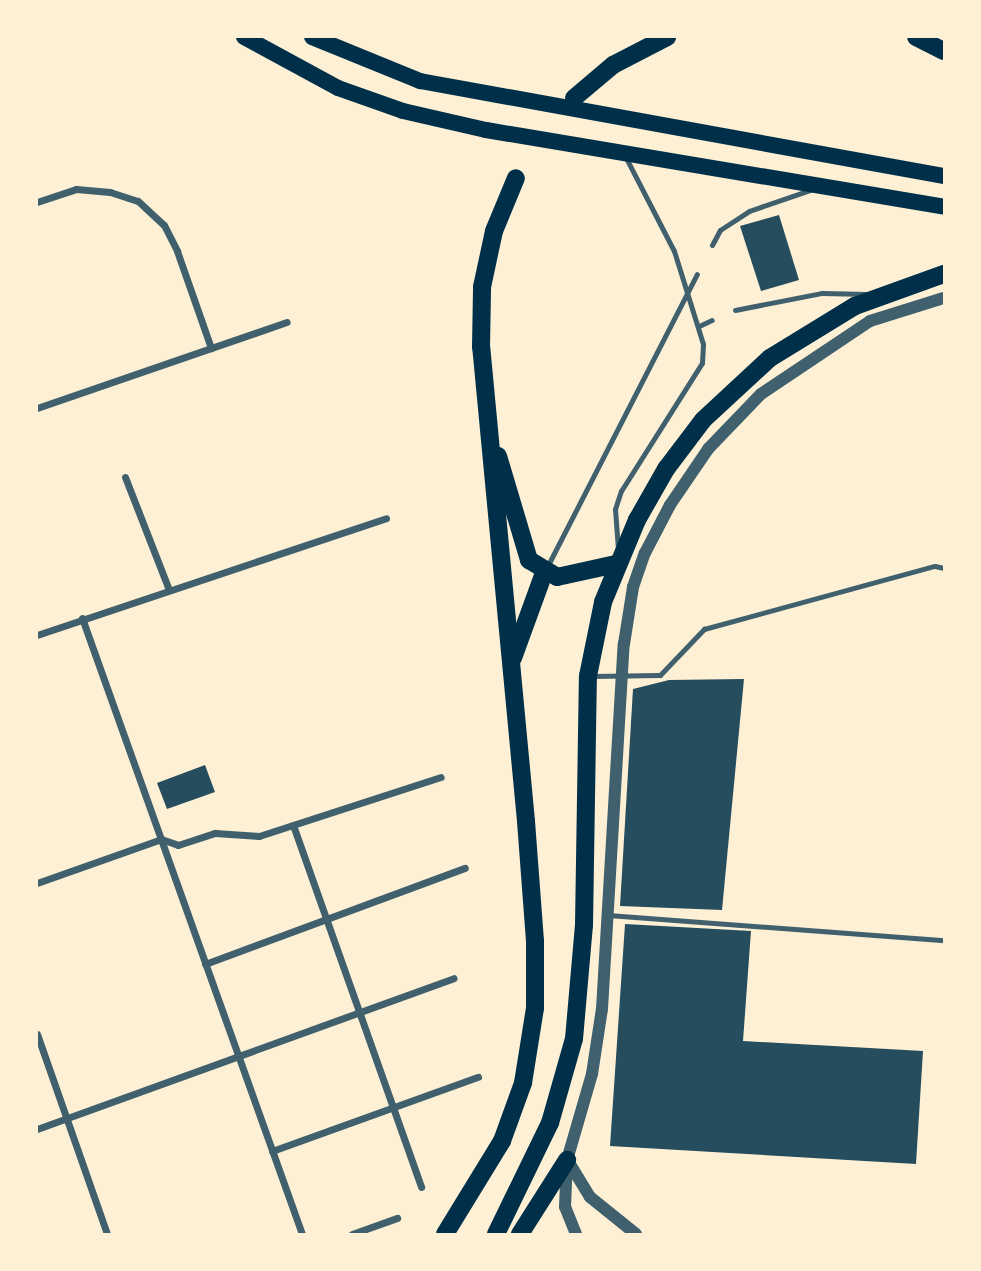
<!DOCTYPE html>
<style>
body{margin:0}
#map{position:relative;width:981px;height:1271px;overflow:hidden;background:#fdf0d5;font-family:"Open Sans",sans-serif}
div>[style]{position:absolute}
.building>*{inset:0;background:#264d5e}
.service>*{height:5px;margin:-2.5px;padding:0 2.5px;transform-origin:2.5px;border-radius:2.5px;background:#3f606c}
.minor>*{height:7px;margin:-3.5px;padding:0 3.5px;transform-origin:3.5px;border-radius:3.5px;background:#3f606c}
.tertiary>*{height:12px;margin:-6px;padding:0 6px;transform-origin:6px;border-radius:6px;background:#3f606c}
.primary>*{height:16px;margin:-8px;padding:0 8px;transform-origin:8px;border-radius:8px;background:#003049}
.trunk>*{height:18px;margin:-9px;padding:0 9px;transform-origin:9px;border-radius:9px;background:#003049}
span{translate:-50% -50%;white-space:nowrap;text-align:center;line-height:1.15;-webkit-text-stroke:7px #fdf0d5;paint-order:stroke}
.frame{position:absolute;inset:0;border:38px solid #fdf0d5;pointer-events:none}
</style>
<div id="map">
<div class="building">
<i style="clip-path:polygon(779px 215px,799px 280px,761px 291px,740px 226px)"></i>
<i style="clip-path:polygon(744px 679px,722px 910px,620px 906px,633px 689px,669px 680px)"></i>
<i style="clip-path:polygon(205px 765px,215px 792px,167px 809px,157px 783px)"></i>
<i style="clip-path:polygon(625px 924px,751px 931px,743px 1041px,923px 1051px,916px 1164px,610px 1146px)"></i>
</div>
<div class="service">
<i style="left:712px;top:245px;width:17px;rotate:-62deg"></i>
<i style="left:720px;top:230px;width:35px;rotate:-33deg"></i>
<i style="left:749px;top:211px;width:65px;rotate:-19deg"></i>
<i style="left:735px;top:310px;width:89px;rotate:-11.1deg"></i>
<i style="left:822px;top:293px;width:45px;rotate:1.3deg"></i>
<i style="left:699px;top:326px;width:14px;rotate:-25deg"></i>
<i style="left:618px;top:549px;width:40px;rotate:-94.3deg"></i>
<i style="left:615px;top:509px;width:19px;rotate:-72deg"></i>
<i style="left:621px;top:491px;width:151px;rotate:-57.7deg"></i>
<i style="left:702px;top:363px;width:19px;rotate:-87deg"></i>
<i style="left:703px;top:344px;width:97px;rotate:-107.3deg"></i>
<i style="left:674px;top:251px;width:105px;rotate:-117.3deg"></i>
<i style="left:547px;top:567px;width:329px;rotate:-62.9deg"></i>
<i style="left:592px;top:676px;width:68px;rotate:-0.8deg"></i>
<i style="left:660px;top:675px;width:64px;rotate:-46.3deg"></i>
<i style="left:704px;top:629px;width:239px;rotate:-15.3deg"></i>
<i style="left:935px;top:566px;width:9px;rotate:13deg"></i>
<i style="left:608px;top:915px;width:337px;rotate:4.3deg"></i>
</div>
<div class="minor">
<i style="left:37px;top:202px;width:41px;rotate:-18.4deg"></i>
<i style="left:76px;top:189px;width:34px;rotate:5deg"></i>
<i style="left:110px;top:192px;width:29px;rotate:18deg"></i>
<i style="left:138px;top:201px;width:35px;rotate:43deg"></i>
<i style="left:164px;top:225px;width:29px;rotate:63deg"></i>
<i style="left:177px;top:251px;width:103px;rotate:70.7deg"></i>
<i style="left:37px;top:408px;width:264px;rotate:-19deg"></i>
<i style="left:125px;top:477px;width:121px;rotate:68.7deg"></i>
<i style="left:82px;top:618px;width:654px;rotate:70.35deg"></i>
<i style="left:37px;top:635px;width:368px;rotate:-18.5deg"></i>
<i style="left:293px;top:825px;width:384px;rotate:70.5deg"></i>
<i style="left:37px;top:883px;width:132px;rotate:-19.5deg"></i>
<i style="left:161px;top:839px;width:18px;rotate:19deg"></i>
<i style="left:178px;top:845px;width:39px;rotate:-18deg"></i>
<i style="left:215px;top:833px;width:44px;rotate:3.9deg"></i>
<i style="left:259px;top:836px;width:191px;rotate:-18deg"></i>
<i style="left:205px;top:964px;width:277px;rotate:-20.3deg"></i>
<i style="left:37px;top:1034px;width:212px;rotate:70.7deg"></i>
<i style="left:37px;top:1129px;width:443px;rotate:-19.9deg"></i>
<i style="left:272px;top:1151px;width:219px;rotate:-19.8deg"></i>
<i style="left:352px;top:1234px;width:48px;rotate:-19.6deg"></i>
</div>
<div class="tertiary">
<i style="left:568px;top:1161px;width:42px;rotate:58.6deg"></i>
<i style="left:590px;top:1197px;width:59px;rotate:38.8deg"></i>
<i style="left:576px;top:1234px;width:29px;rotate:-112deg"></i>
<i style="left:565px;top:1207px;width:47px;rotate:-87.6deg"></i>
<i style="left:567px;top:1160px;width:90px;rotate:-73.8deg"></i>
<i style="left:592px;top:1074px;width:66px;rotate:-81.3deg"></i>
<i style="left:602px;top:1009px;width:366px;rotate:-86.6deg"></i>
<i style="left:624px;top:644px;width:58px;rotate:-81deg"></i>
<i style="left:633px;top:587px;width:36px;rotate:-71deg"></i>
<i style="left:645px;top:553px;width:54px;rotate:-62.5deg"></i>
<i style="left:670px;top:505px;width:68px;rotate:-55.8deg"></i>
<i style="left:708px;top:449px;width:76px;rotate:-46.1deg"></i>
<i style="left:761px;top:394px;width:131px;rotate:-33.8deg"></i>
<i style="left:870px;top:321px;width:77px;rotate:-17.3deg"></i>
</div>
<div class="primary">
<i style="left:244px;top:37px;width:107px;rotate:28.5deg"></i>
<i style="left:338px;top:88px;width:69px;rotate:19.5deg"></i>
<i style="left:403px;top:111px;width:85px;rotate:12.9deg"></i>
<i style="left:486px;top:130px;width:464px;rotate:9.5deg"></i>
<i style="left:312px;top:37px;width:117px;rotate:22.2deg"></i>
<i style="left:420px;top:81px;width:533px;rotate:10.28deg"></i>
</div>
<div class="trunk">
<i style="left:916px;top:37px;width:31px;rotate:27deg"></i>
<i style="left:574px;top:98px;width:51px;rotate:-40.2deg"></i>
<i style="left:613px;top:65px;width:61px;rotate:-27.4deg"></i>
<i style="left:498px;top:456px;width:109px;rotate:73.4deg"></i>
<i style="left:529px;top:560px;width:33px;rotate:31deg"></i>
<i style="left:557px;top:577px;width:60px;rotate:-12.4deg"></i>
<i style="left:513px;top:658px;width:90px;rotate:-70deg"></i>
<i style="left:445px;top:1234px;width:109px;rotate:-58.5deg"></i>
<i style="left:502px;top:1141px;width:62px;rotate:-70.1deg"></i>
<i style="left:523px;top:1083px;width:76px;rotate:-80.9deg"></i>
<i style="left:535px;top:1008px;width:67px;rotate:-90deg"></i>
<i style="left:535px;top:941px;width:120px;rotate:-94.3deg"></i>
<i style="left:526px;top:821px;width:476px;rotate:-95.4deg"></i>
<i style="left:481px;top:347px;width:60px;rotate:-89deg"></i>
<i style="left:482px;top:287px;width:57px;rotate:-77.9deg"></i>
<i style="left:494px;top:231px;width:57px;rotate:-67.5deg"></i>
<i style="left:496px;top:1234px;width:123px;rotate:-64.1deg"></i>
<i style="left:550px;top:1123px;width:87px;rotate:-74.1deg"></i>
<i style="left:574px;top:1039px;width:114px;rotate:-85deg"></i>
<i style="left:584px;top:925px;width:249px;rotate:-89.1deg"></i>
<i style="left:588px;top:676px;width:76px;rotate:-78.5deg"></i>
<i style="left:603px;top:602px;width:89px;rotate:-67.5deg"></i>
<i style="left:637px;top:520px;width:59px;rotate:-60.4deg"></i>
<i style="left:666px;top:469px;width:61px;rotate:-52.9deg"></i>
<i style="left:703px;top:420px;width:91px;rotate:-42.8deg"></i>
<i style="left:770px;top:358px;width:100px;rotate:-31.5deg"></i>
<i style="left:855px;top:306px;width:95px;rotate:-19.8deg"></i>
<i style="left:520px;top:1234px;width:88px;rotate:-57.6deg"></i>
</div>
<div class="frame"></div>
</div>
